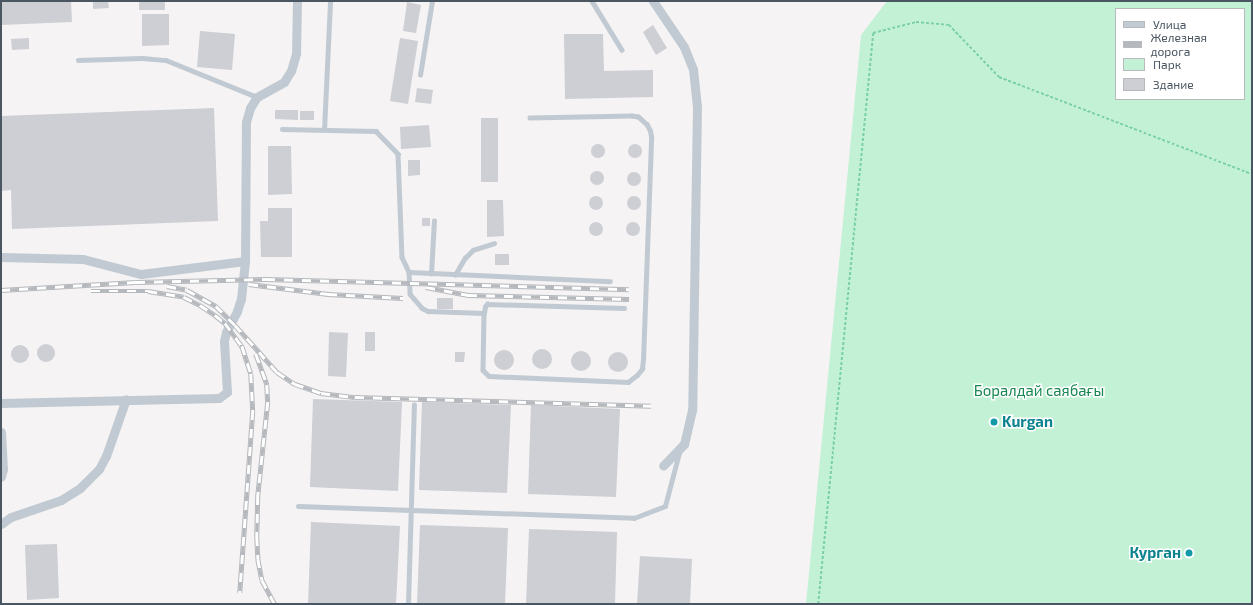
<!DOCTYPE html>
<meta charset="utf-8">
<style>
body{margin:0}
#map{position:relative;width:1253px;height:605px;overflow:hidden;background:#f5f3f3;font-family:"Exo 2",sans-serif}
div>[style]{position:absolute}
.green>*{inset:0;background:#c3f1d5}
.building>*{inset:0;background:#cdcfd5}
.round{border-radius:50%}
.path>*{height:1.5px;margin-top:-0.75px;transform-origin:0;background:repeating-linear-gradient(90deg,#7ad0a6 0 3px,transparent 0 5px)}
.lane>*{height:4.5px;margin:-2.25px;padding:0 2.25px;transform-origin:2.25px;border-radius:2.25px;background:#c1cad2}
.street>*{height:9px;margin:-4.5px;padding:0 4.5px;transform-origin:4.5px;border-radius:4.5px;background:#c1cad2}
.rail>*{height:4.5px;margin-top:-2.25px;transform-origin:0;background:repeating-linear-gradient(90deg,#fff 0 9px,#b5b8bd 0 18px);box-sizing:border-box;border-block:1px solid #b5b8bd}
.dots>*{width:11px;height:11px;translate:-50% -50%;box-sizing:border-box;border:2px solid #fff;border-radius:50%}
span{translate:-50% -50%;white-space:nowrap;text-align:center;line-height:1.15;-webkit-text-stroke:3px #fff;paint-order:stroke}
.park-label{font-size:15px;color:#17864f}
.culture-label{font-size:15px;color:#0d838f;font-weight:700}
.left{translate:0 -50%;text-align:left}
.right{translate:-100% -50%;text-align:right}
.frame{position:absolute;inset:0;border:2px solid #4a5661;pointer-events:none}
.legend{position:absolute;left:1115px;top:8px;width:130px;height:92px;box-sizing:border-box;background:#fff;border:1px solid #b7bbc0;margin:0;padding:5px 7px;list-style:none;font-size:12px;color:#4a5661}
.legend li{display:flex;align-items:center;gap:8px;height:20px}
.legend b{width:20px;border:1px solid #b7bbc0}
</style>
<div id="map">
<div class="green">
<i style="clip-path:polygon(evenodd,887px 1px,1252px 1px,1252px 604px,806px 604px,861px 35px,887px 1px,1116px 9px,1244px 9px,1244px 99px,1116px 99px,1116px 9px)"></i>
</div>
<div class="building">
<i style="clip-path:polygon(1px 1px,71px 1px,72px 22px,1px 25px)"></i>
<i style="clip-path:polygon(93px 1px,108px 1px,109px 8px,93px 9px)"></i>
<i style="clip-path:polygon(139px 1px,165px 1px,165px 10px,139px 10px)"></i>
<i style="clip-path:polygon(407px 2px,421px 5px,416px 33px,403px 31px)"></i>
<i style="clip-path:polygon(142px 14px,169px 14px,169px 45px,142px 46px)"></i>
<i style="clip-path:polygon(653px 25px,667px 48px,656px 55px,643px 32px)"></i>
<i style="clip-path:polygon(200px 31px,235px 34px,232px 70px,197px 67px)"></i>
<i style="clip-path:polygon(564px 34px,603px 34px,604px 71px,653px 70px,653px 97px,565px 99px)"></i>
<i style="clip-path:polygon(29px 38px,29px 49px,12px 50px,11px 39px)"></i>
<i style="clip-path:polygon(400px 38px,418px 41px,408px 104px,390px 101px)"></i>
<i style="clip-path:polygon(417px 88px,433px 90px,431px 104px,415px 102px)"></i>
<i style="clip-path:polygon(214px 108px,218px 221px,12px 229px,11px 190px,1px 191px,1px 116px)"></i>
<i style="clip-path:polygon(275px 110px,298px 110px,298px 120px,275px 119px)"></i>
<i style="clip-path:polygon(300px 111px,314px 111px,314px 120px,300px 120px)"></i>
<i style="clip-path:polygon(481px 118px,498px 118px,498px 182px,481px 182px)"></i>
<i style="clip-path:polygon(429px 125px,431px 147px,401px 149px,400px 127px)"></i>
<i class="round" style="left:591px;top:144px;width:14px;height:14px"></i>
<i class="round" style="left:628px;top:144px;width:14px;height:14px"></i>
<i style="clip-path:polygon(268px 146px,291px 146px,292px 194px,268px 195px)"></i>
<i style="clip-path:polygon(408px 160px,420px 160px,420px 175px,408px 176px)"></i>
<i class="round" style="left:590px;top:171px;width:14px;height:14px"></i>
<i class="round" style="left:627px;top:172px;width:14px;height:14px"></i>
<i class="round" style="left:627px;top:196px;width:14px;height:14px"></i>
<i class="round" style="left:589px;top:196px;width:14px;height:14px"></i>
<i style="clip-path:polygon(487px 200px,503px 200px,504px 236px,487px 237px)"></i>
<i style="clip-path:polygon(268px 208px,292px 208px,292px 257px,261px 257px,260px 221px,268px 221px)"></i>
<i style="clip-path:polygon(422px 218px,430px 218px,430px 226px,422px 226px)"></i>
<i class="round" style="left:589px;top:222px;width:14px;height:14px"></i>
<i class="round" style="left:626px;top:222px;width:14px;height:14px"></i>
<i style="clip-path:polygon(495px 254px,509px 254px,509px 265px,495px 265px)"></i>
<i style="clip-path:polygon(437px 298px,453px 298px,453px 309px,437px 309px)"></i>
<i style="clip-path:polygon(329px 332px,348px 333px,346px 377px,328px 376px)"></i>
<i style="clip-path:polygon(365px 332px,375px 332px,375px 351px,365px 351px)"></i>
<i class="round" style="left:37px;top:344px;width:18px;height:18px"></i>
<i class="round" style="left:11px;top:345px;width:18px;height:18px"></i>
<i class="round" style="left:532px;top:349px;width:20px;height:20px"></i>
<i class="round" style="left:494px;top:350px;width:20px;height:20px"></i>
<i class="round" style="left:571px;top:351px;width:20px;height:20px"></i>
<i style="clip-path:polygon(455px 352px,465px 352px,464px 362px,455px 362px)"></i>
<i class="round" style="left:608px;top:352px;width:20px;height:20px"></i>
<i style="clip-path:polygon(313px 399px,402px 402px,398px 491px,310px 487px)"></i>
<i style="clip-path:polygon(422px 402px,511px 405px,507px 493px,419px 490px)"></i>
<i style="clip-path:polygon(531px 405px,620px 409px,616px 497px,528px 494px)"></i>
<i style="clip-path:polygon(311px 522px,400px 526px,396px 604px,308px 604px)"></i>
<i style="clip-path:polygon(420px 525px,508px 528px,505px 604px,417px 604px)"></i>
<i style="clip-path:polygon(529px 529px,617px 532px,615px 604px,526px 604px)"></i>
<i style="clip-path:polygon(57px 544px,59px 598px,27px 600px,25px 545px)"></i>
<i style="clip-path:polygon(640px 556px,692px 559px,690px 604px,637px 604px)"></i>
</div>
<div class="path">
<i style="left:818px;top:604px;width:574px;rotate:-84.5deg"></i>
<i style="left:873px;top:33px;width:44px;rotate:-14.3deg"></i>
<i style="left:916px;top:22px;width:33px;rotate:5deg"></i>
<i style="left:949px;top:25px;width:72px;rotate:46.1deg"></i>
<i style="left:999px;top:77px;width:271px;rotate:21deg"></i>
</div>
<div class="lane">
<i style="left:592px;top:1px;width:57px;rotate:58.5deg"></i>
<i style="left:78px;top:60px;width:64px;rotate:-1.8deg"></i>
<i style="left:142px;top:58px;width:24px;rotate:5deg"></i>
<i style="left:166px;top:60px;width:98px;rotate:22.1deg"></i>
<i style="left:420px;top:75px;width:75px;rotate:-80.8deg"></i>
<i style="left:282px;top:129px;width:94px;rotate:1.2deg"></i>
<i style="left:376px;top:131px;width:32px;rotate:46deg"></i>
<i style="left:398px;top:154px;width:103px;rotate:87.8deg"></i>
<i style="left:402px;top:257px;width:17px;rotate:65deg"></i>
<i style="left:409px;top:272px;width:201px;rotate:2.6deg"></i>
<i style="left:324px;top:130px;width:129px;rotate:-87.3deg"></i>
<i style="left:409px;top:272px;width:22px;rotate:87deg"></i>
<i style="left:410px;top:294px;width:18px;rotate:49deg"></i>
<i style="left:422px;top:308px;width:7px;rotate:27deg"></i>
<i style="left:428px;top:311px;width:56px;rotate:2deg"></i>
<i style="left:484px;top:313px;width:57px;rotate:91deg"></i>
<i style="left:483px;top:370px;width:8px;rotate:45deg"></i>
<i style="left:489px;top:376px;width:139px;rotate:2.5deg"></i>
<i style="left:628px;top:382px;width:11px;rotate:-38deg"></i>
<i style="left:637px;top:375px;width:8px;rotate:-50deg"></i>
<i style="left:642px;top:369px;width:9px;rotate:-84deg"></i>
<i style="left:643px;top:360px;width:223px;rotate:-87.9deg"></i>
<i style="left:651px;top:137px;width:6px;rotate:-99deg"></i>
<i style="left:650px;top:131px;width:7px;rotate:-117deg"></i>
<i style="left:647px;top:125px;width:12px;rotate:-138deg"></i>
<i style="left:638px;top:117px;width:6px;rotate:-171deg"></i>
<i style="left:632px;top:116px;width:102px;rotate:178.9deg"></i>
<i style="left:431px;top:274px;width:53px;rotate:-86.8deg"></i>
<i style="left:455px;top:275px;width:20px;rotate:-60deg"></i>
<i style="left:465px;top:258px;width:11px;rotate:-45deg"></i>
<i style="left:473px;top:250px;width:22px;rotate:-18deg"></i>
<i style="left:484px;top:313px;width:6px;rotate:-81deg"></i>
<i style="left:485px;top:307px;width:4px;rotate:-56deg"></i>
<i style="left:487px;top:304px;width:137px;rotate:1.7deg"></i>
<i style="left:298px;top:506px;width:336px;rotate:2deg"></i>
<i style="left:634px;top:518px;width:33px;rotate:-21deg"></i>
<i style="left:665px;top:506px;width:55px;rotate:-75.2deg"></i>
<i style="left:408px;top:604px;width:199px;rotate:-88.3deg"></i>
</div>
<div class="street">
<i style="left:653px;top:1px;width:55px;rotate:56deg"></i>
<i style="left:684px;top:47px;width:24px;rotate:68deg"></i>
<i style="left:693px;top:69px;width:37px;rotate:84deg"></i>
<i style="left:697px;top:106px;width:304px;rotate:90.9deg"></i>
<i style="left:692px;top:410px;width:35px;rotate:103deg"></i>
<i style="left:684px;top:444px;width:30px;rotate:134deg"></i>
<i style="left:1px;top:257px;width:82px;rotate:1.4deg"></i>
<i style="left:83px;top:259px;width:60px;rotate:14.5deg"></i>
<i style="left:141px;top:274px;width:105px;rotate:-7.1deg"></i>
<i style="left:1px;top:403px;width:218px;rotate:-1.3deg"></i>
<i style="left:219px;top:398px;width:10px;rotate:-37deg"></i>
<i style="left:227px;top:392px;width:51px;rotate:-93.4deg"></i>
<i style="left:224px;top:341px;width:9px;rotate:-77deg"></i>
<i style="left:226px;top:332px;width:24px;rotate:-62deg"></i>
<i style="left:237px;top:311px;width:13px;rotate:-72deg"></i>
<i style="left:241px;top:299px;width:38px;rotate:-84deg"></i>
<i style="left:245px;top:261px;width:139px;rotate:-89.6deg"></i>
<i style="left:246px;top:122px;width:15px;rotate:-74deg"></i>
<i style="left:250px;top:108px;width:13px;rotate:-58deg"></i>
<i style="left:257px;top:97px;width:31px;rotate:-29deg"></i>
<i style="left:284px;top:82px;width:13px;rotate:-58deg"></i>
<i style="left:291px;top:71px;width:19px;rotate:-74deg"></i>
<i style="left:296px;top:53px;width:52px;rotate:-88.9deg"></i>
<i style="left:1px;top:432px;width:37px;rotate:87deg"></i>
<i style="left:3px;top:469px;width:8px;rotate:104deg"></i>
<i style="left:1px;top:524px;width:12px;rotate:-35deg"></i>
<i style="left:11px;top:517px;width:53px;rotate:-18.8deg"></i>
<i style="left:61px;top:500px;width:22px;rotate:-32deg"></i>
<i style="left:80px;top:488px;width:27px;rotate:-45deg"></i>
<i style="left:99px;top:469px;width:15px;rotate:-62deg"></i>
<i style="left:106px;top:456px;width:60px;rotate:-70.7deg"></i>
</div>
<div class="rail">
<i style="left:249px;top:284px;width:80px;rotate:7.2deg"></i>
<i style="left:328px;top:294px;width:75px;rotate:3.1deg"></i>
<i style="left:167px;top:286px;width:20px;rotate:11deg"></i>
<i style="left:187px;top:290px;width:33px;rotate:29deg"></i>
<i style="left:216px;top:306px;width:27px;rotate:45deg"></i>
<i style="left:235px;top:325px;width:63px;rotate:48.2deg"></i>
<i style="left:277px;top:372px;width:22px;rotate:34deg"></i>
<i style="left:295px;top:384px;width:28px;rotate:19deg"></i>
<i style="left:321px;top:393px;width:34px;rotate:7deg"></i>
<i style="left:355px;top:397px;width:296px;rotate:1.7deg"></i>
<i style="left:426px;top:287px;width:43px;rotate:10.8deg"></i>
<i style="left:468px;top:295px;width:161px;rotate:1.4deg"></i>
<i style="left:1px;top:290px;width:135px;rotate:-3.4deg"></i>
<i style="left:136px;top:282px;width:130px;rotate:-1.3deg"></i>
<i style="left:266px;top:279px;width:363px;rotate:1.6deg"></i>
<i style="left:91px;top:291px;width:57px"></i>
<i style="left:148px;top:291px;width:36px;rotate:9deg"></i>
<i style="left:184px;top:297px;width:18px;rotate:27deg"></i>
<i style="left:200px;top:305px;width:18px;rotate:34deg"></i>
<i style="left:215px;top:315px;width:13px;rotate:39deg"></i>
<i style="left:225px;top:323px;width:29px;rotate:54deg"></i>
<i style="left:242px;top:346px;width:29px;rotate:72deg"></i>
<i style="left:251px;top:374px;width:37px;rotate:87deg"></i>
<i style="left:253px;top:411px;width:182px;rotate:94.1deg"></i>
<i style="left:256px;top:354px;width:33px;rotate:70deg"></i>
<i style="left:267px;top:385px;width:17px;rotate:87deg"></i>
<i style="left:268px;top:402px;width:95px;rotate:96.1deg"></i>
<i style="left:258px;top:496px;width:41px;rotate:91.4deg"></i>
<i style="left:257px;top:537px;width:22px;rotate:87deg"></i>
<i style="left:258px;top:559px;width:21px;rotate:79deg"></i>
<i style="left:262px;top:580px;width:27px;rotate:62deg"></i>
</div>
<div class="dots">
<i style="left:994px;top:422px;background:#0f9aa8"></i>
<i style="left:1189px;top:553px;background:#0f9aa8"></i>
</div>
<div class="park-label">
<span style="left:1039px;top:391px">Боралдай саябағы</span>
</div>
<div class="culture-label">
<span class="left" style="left:1002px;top:422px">Kurgan</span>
<span class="right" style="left:1181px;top:553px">Курган</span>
</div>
<div class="frame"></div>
<ul class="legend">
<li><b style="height:5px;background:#c1cad2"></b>Улица</li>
<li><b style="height:5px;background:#b5b8bd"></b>Железная дорога</li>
<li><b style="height:11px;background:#c3f1d5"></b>Парк</li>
<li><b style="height:11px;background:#cdcfd5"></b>Здание</li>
</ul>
</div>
